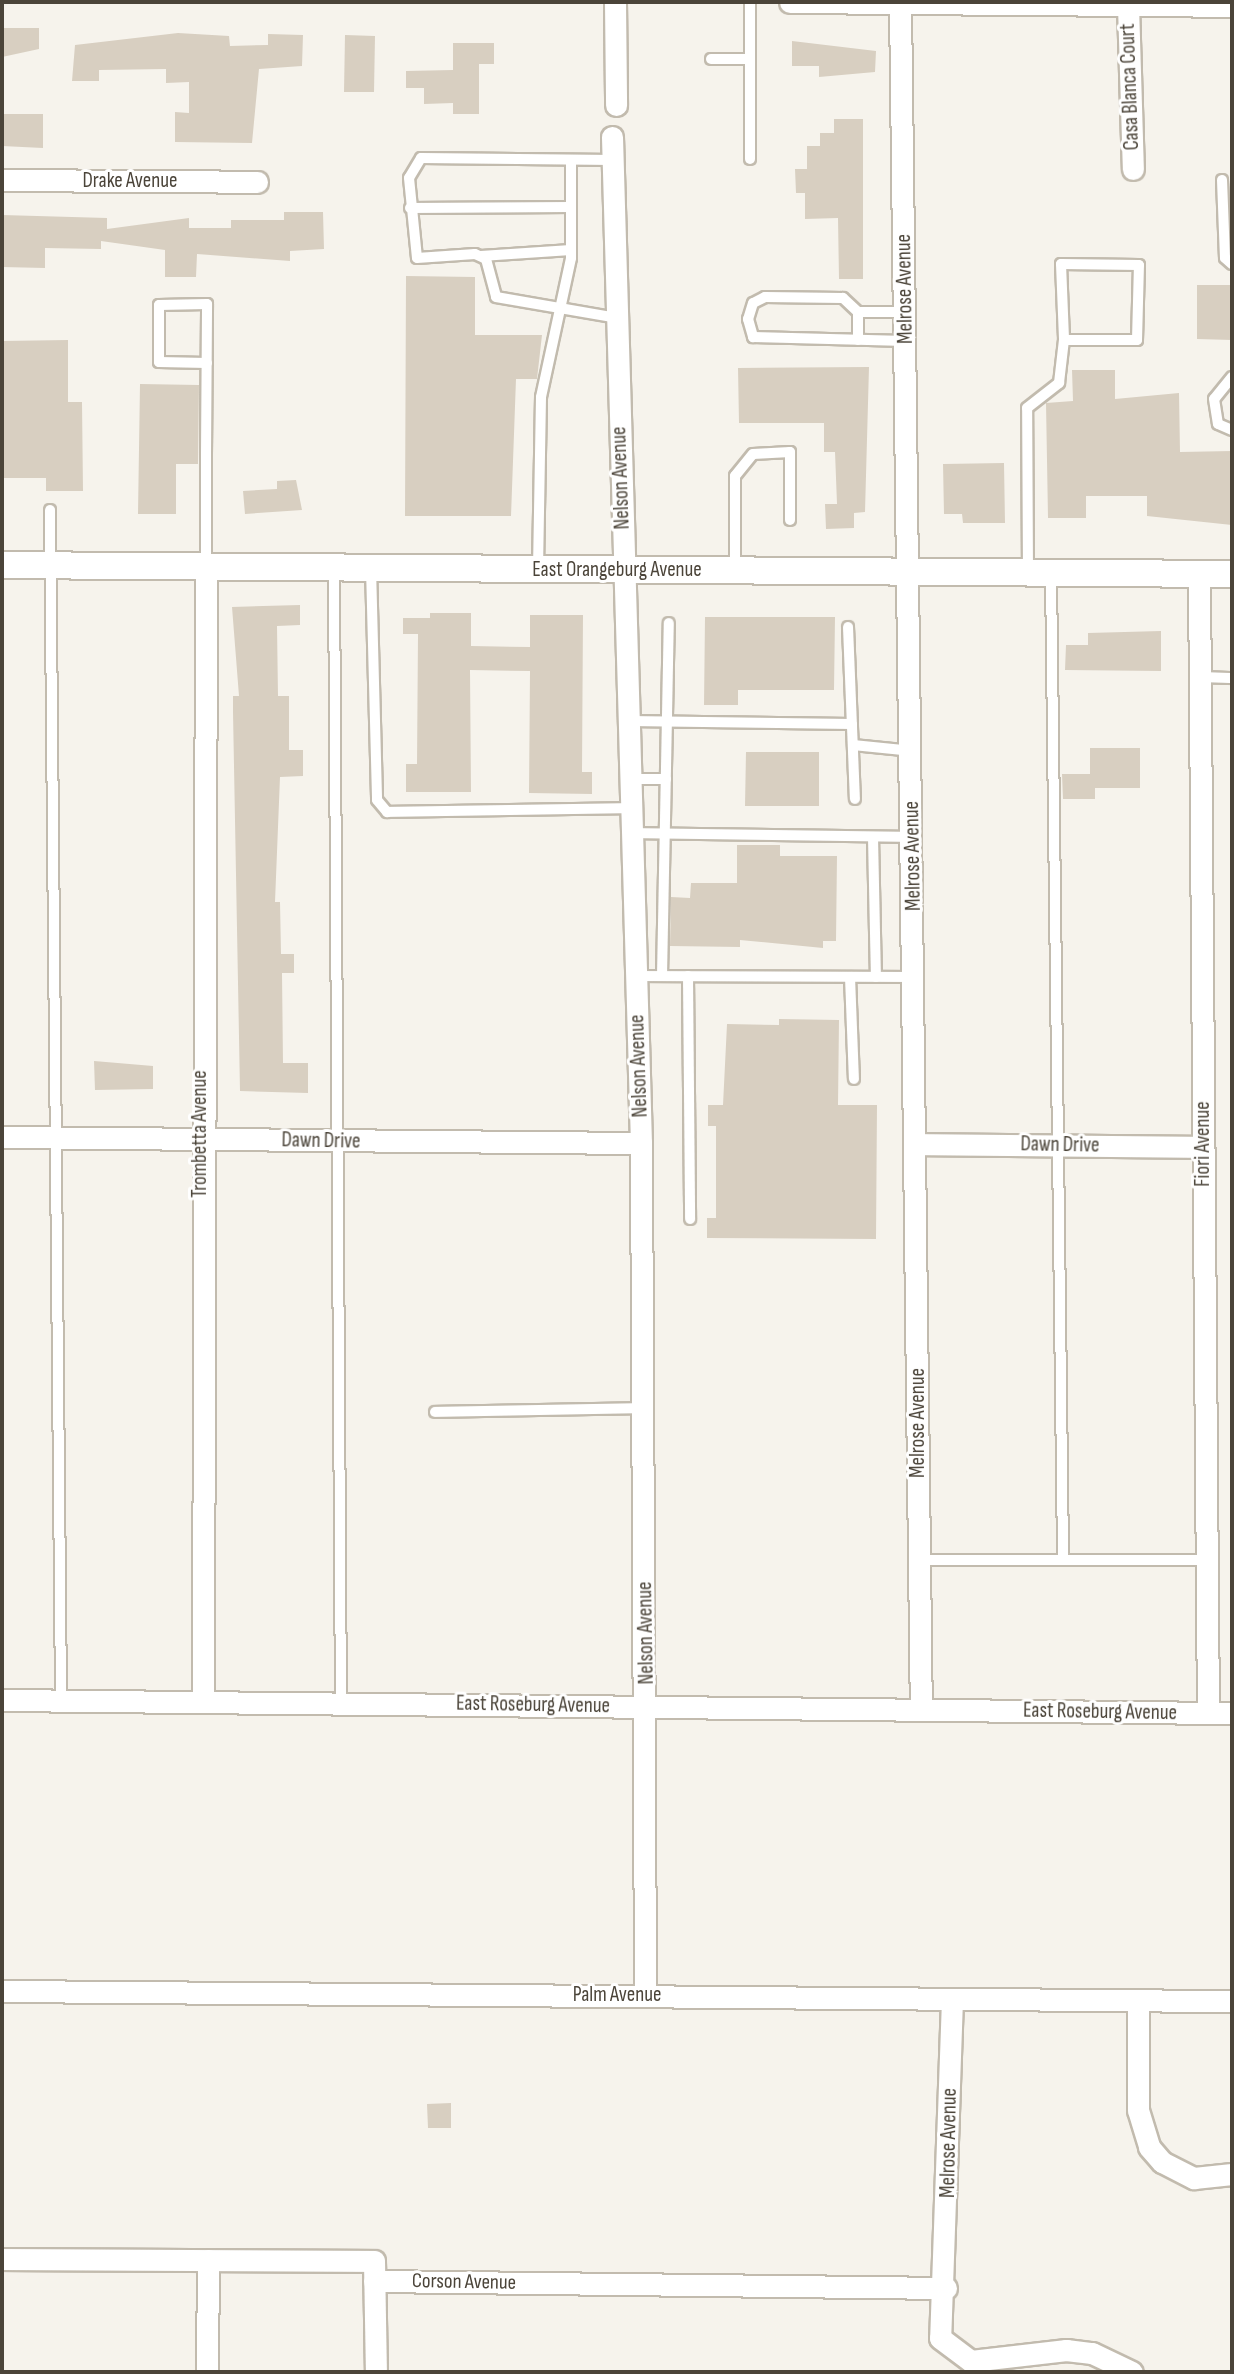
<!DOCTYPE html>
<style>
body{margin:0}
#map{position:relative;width:1234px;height:2374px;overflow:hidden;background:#f6f3ec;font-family:"Sofia Sans Condensed",sans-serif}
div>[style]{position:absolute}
.building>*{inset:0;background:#d8cfc1}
.roads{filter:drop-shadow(2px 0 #c2bbae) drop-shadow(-2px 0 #c2bbae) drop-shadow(0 2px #c2bbae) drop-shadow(0 -2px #c2bbae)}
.service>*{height:10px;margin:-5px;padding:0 5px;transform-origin:5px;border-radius:5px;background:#fff}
.minor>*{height:21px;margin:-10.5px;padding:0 10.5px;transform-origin:10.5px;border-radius:10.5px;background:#fff}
.tertiary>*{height:26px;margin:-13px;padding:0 13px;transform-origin:13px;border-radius:13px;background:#fff}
span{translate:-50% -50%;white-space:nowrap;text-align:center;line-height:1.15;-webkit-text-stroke:6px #fff;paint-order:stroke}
.street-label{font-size:21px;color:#4b4439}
.frame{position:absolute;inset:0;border:4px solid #4b4439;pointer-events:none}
</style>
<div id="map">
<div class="building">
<i style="clip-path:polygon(2px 28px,39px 28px,39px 49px,2px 57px)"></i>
<i style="clip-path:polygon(178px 33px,229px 36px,230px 46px,268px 45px,268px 34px,303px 35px,302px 66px,259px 69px,252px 143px,175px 142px,175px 112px,189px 113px,189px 82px,166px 83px,166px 69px,99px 70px,99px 81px,72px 81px,75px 45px)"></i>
<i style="clip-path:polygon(345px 35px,375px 36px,374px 92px,344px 92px)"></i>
<i style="clip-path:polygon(792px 41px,876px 51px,875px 72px,819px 77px,819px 66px,792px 66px)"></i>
<i style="clip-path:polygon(453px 43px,494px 43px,494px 64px,479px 64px,479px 114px,453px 114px,453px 103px,424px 104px,424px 88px,406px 88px,406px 71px,453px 70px)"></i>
<i style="clip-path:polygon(4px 114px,43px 114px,43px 148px,2px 146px)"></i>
<i style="clip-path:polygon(834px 119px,863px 119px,863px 279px,839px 279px,838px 218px,805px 219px,805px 193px,796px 193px,795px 169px,807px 169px,807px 146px,820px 146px,820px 133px,834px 133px)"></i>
<i style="clip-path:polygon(284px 212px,323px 212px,324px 249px,290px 251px,290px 261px,197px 254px,196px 277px,165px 277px,165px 250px,101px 241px,101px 249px,45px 248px,45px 268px,2px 267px,2px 215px,107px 218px,107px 229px,189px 218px,189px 228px,231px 228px,231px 220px,284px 220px)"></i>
<i style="clip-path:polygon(406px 276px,475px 277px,475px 335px,542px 335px,537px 379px,516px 379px,511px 516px,405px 516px)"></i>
<i style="clip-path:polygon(1197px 285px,1232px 285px,1232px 340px,1197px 339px)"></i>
<i style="clip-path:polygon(68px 340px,68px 402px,82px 402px,83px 491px,46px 491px,46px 478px,2px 478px,2px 341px)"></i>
<i style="clip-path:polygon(869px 367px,865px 512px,854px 513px,854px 528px,826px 529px,825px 504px,837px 504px,835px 452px,824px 452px,824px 423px,739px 423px,738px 368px)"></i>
<i style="clip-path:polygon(1072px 370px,1115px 370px,1115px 399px,1179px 393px,1180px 452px,1232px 451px,1232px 525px,1147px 516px,1147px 496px,1086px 496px,1086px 518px,1048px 518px,1046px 403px,1073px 401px)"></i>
<i style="clip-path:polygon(140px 384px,199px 385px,198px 464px,176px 464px,176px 514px,138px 514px)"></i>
<i style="clip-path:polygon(1004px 463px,1005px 523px,963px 523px,962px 514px,944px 514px,943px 464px)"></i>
<i style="clip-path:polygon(296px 480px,302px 510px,245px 514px,243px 491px,277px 489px,277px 481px)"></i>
<i style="clip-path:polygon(300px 605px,300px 625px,277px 626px,278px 696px,289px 696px,289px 750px,303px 750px,303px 776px,280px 777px,275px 902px,280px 902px,281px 954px,294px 954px,294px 973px,282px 973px,283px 1063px,308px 1063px,308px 1093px,240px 1091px,233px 712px,233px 696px,239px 696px,232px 607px)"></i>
<i style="clip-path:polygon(430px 613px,471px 613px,471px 646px,530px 647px,530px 615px,583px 615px,582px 772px,592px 772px,592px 794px,529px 793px,530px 671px,470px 670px,471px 792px,406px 792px,406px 764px,417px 764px,418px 634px,403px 634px,403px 618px,430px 618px)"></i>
<i style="clip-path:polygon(705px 617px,835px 617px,834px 690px,738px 690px,738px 705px,704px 705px)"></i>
<i style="clip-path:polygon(1161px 631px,1161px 671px,1065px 670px,1066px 645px,1088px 645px,1088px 633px)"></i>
<i style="clip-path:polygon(1090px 748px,1140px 748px,1140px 788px,1095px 788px,1095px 799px,1063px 799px,1062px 774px,1090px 774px)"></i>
<i style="clip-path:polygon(746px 752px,819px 752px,819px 806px,745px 806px)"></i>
<i style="clip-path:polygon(737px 845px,780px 845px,780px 856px,837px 856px,836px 941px,823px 941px,823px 948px,740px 940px,740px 947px,670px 946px,671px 897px,690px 898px,691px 883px,737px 883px)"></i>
<i style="clip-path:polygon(779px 1019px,839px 1020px,838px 1105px,877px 1105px,876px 1239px,707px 1238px,707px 1218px,716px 1218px,716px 1126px,708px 1126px,708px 1105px,723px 1105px,727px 1024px,779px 1025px)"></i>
<i style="clip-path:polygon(94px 1061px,153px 1066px,153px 1089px,95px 1090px)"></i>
<i style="clip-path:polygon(451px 2103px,451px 2128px,428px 2128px,427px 2104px)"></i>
</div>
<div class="roads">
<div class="service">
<i style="left:750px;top:2px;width:157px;rotate:90deg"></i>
<i style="left:711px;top:59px;width:38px"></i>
<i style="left:614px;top:160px;width:193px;rotate:-179.4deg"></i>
<i style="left:421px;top:158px;width:23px;rotate:121deg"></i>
<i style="left:409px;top:178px;width:80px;rotate:84.3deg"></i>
<i style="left:417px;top:258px;width:58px;rotate:-3.9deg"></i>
<i style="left:475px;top:254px;width:12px;rotate:24deg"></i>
<i style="left:486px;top:259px;width:39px;rotate:75deg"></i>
<i style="left:496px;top:297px;width:124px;rotate:9.8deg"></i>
<i style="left:1222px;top:180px;width:78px;rotate:87.8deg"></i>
<i style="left:1225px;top:258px;width:9px;rotate:41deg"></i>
<i style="left:410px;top:208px;width:161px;rotate:-0.4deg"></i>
<i style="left:481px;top:256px;width:90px;rotate:-3.8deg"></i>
<i style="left:858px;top:312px;width:28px;rotate:90deg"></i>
<i style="left:905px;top:312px;width:47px;rotate:180deg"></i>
<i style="left:858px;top:312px;width:21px;rotate:-137deg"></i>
<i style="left:843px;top:298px;width:78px;rotate:-179.3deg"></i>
<i style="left:765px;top:297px;width:13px;rotate:153deg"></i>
<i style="left:753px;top:303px;width:17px;rotate:107deg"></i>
<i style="left:748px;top:319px;width:19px;rotate:74deg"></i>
<i style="left:753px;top:337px;width:153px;rotate:1.5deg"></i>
<i style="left:1232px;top:377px;width:28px;rotate:129deg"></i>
<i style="left:1214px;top:399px;width:25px;rotate:81deg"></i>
<i style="left:1218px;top:424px;width:15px;rotate:23deg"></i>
<i style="left:50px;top:510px;width:1191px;rotate:89.47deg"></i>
<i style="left:206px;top:567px;width:112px;rotate:-90deg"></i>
<i style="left:206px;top:455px;width:151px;rotate:-89.6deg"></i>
<i style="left:207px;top:304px;width:48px;rotate:178.8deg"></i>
<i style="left:159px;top:305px;width:57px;rotate:90deg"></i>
<i style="left:159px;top:362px;width:48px;rotate:1.2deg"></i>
<i style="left:334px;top:568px;width:1135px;rotate:89.65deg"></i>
<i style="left:371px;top:568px;width:232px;rotate:88.5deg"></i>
<i style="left:377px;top:800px;width:16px;rotate:50deg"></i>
<i style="left:387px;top:812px;width:245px;rotate:-0.9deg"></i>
<i style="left:538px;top:569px;width:172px;rotate:-89deg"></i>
<i style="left:541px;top:397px;width:142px;rotate:-77.8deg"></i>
<i style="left:571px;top:258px;width:98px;rotate:-90deg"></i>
<i style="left:735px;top:570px;width:94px;rotate:-90deg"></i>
<i style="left:735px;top:476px;width:28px;rotate:-51deg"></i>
<i style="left:753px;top:454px;width:37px;rotate:-3deg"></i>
<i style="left:790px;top:452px;width:68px;rotate:90deg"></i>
<i style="left:1028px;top:573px;width:165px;rotate:-90.3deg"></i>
<i style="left:1027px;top:408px;width:41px;rotate:-38deg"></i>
<i style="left:1059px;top:383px;width:43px;rotate:-83.4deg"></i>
<i style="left:1064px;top:340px;width:73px"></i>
<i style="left:1137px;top:340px;width:75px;rotate:-88.5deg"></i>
<i style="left:1139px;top:265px;width:78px;rotate:-179.3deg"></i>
<i style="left:1061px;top:264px;width:76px;rotate:87.7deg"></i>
<i style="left:1051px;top:573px;width:987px;rotate:89.3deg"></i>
<i style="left:848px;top:627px;width:172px;rotate:87.7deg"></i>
<i style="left:1199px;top:677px;width:33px;rotate:2deg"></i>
<i style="left:629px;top:721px;width:223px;rotate:0.8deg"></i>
<i style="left:853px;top:745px;width:60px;rotate:5.7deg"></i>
<i style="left:631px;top:779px;width:35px"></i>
<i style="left:632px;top:833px;width:281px;rotate:0.8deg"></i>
<i style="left:873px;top:837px;width:140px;rotate:88.8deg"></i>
<i style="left:636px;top:976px;width:277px;rotate:0.2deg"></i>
<i style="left:662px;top:976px;width:353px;rotate:-88.9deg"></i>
<i style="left:688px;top:976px;width:243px;rotate:89.5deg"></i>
<i style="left:850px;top:977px;width:102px;rotate:87.8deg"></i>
<i style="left:435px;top:1412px;width:208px;rotate:-1.1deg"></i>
<i style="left:919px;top:1560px;width:288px"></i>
</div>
<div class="minor">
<i style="left:615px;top:2px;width:103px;rotate:89.4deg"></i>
<i style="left:790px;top:2px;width:442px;rotate:0.5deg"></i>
<i style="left:900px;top:2px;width:1708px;rotate:89.3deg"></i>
<i style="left:1128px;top:5px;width:164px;rotate:88.3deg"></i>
<i style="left:612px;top:137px;width:1006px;rotate:88.35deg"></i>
<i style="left:641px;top:1143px;width:852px;rotate:89.73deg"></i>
<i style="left:2px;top:180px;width:255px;rotate:0.4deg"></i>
<i style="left:1199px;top:574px;width:1139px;rotate:89.55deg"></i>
<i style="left:2px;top:1137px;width:639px;rotate:0.54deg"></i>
<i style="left:916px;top:1144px;width:287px;rotate:0.6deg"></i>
<i style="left:2px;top:1700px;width:1230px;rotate:0.61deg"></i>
<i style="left:203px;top:1701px;width:1134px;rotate:-89.85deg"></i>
<i style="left:2px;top:1991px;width:1230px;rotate:0.47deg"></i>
<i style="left:952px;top:1999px;width:339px;rotate:92deg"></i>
<i style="left:940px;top:2338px;width:39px;rotate:37deg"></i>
<i style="left:971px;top:2361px;width:96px;rotate:-6.6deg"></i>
<i style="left:1066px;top:2350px;width:26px;rotate:7deg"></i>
<i style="left:1092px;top:2353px;width:44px;rotate:25.4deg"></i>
<i style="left:1138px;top:2002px;width:108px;rotate:90deg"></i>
<i style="left:1138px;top:2110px;width:39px;rotate:73deg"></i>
<i style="left:1149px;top:2147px;width:20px;rotate:49deg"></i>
<i style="left:1162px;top:2162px;width:36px;rotate:27deg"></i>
<i style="left:1194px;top:2178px;width:38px;rotate:-6deg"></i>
<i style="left:2px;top:2259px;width:372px;rotate:0.3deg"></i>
<i style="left:374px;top:2261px;width:111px;rotate:89deg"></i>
<i style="left:374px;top:2281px;width:572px;rotate:0.7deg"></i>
<i style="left:207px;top:2372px;width:112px;rotate:-89.5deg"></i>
</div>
<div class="tertiary">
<i style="left:2px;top:565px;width:1230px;rotate:0.42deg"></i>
</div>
</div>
<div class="street-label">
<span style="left:1130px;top:87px;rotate:-92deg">Casa Blanca Court</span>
<span style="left:130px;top:181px">Drake Avenue</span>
<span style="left:905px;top:289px;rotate:-91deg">Melrose Avenue</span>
<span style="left:621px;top:478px;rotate:-92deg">Nelson Avenue</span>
<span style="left:617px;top:570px">East Orangeburg Avenue</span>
<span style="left:913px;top:856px;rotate:-91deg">Melrose Avenue</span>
<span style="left:639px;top:1066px;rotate:-92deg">Nelson Avenue</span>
<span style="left:200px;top:1134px;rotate:-90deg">Trombetta Avenue</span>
<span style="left:321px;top:1141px;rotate:1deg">Dawn Drive</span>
<span style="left:1203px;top:1144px;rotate:-90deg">Fiori Avenue</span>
<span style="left:1060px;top:1145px;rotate:1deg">Dawn Drive</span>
<span style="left:918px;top:1423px;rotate:-90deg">Melrose Avenue</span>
<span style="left:646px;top:1633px;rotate:-91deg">Nelson Avenue</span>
<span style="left:533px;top:1705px;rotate:1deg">East Roseburg Avenue</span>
<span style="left:1100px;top:1712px;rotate:1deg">East Roseburg Avenue</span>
<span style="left:617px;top:1995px">Palm Avenue</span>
<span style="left:949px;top:2143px;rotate:-89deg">Melrose Avenue</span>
<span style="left:464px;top:2282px;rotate:1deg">Corson Avenue</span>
</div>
<div class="frame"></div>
</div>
